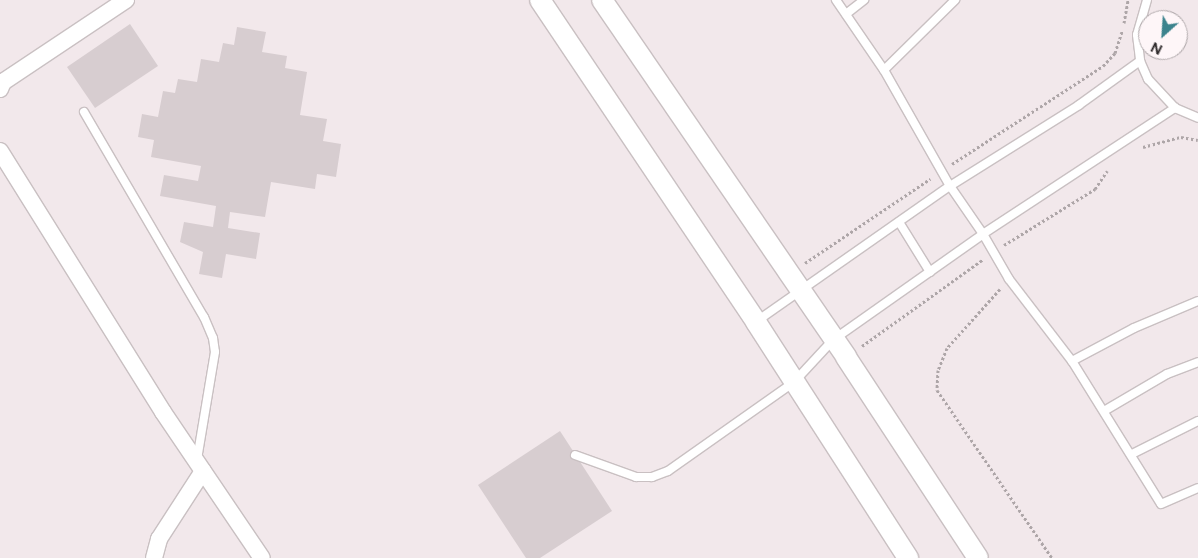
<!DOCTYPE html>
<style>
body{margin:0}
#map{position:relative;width:1198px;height:558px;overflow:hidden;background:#f2e8eb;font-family:Figtree,sans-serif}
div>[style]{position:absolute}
.building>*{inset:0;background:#d7cdd0}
.path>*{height:3px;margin-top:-1.5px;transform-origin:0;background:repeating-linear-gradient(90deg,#aea6a8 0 2.5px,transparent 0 5px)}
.roads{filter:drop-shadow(1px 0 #c9c0c2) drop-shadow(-1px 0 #c9c0c2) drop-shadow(0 1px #c9c0c2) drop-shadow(0 -1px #c9c0c2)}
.service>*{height:8px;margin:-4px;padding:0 4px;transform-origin:4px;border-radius:4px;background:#fff}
.minor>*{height:16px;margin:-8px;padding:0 8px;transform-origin:8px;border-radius:8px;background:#fff}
.tertiary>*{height:20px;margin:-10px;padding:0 10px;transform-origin:10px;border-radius:10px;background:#fff}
span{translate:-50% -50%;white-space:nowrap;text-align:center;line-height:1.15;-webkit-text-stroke:4px #fef6f8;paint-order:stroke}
.north{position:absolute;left:1138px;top:10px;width:50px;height:50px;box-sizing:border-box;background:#fef6f8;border:1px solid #aba4a6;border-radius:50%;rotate:206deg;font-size:14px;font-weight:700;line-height:20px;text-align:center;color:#2e2a2b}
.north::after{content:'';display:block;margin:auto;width:18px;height:22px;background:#3c838d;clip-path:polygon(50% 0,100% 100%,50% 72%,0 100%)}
</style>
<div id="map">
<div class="building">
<i style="clip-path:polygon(130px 24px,158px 66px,95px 108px,67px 67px)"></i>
<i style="clip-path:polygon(237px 27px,266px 32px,262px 52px,287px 56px,285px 68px,307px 72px,300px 115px,327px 119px,323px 141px,341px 144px,336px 177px,317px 174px,315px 189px,271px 182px,265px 217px,230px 212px,228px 228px,260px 233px,256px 259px,226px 254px,222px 278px,199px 274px,203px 252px,180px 242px,184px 222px,213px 227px,216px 206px,160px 196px,164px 175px,198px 181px,201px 166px,151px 157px,154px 140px,138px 137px,142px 114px,158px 117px,163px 91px,175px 93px,178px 79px,197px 82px,201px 59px,219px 62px,223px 43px,234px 45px)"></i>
<i style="clip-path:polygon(560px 431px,612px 511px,540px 558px,526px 558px,478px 485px)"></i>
</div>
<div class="path">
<i style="left:1124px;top:23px;width:23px;rotate:-80deg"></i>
<i style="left:1143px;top:147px;width:39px;rotate:-15deg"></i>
<i style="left:1181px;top:137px;width:17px;rotate:10deg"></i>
<i style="left:952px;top:164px;width:180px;rotate:-33deg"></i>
<i style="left:1103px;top:66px;width:18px;rotate:-47deg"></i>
<i style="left:1115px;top:53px;width:23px;rotate:-72deg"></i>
<i style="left:1004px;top:245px;width:107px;rotate:-31.6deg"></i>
<i style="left:1095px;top:189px;width:22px;rotate:-56deg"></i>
<i style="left:805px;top:263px;width:151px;rotate:-33.9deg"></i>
<i style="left:1000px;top:289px;width:79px;rotate:131.9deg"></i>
<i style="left:947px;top:348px;width:24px;rotate:112deg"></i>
<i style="left:938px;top:370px;width:20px;rotate:93deg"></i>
<i style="left:937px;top:390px;width:204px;rotate:55.6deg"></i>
<i style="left:862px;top:346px;width:148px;rotate:-35.6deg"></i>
</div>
<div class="roads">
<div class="service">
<i style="left:836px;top:0;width:85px;rotate:55.6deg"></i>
<i style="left:884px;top:70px;width:133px;rotate:60.4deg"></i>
<i style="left:950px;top:186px;width:58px;rotate:55.5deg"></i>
<i style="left:983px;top:234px;width:52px;rotate:60deg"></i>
<i style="left:1009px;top:279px;width:103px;rotate:52.5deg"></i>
<i style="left:1072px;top:361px;width:168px;rotate:58.1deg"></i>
<i style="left:1161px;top:504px;width:40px;rotate:-23.4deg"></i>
<i style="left:1147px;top:0;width:36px;rotate:106deg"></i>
<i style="left:1137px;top:35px;width:26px;rotate:83deg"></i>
<i style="left:1140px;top:61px;width:20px;rotate:66deg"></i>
<i style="left:1148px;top:79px;width:40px;rotate:47deg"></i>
<i style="left:1175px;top:108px;width:25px;rotate:23deg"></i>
<i style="left:846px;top:14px;width:23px;rotate:-38deg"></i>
<i style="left:884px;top:70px;width:100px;rotate:-44.6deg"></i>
<i style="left:84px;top:112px;width:238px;rotate:59.7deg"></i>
<i style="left:204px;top:317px;width:23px;rotate:67deg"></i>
<i style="left:213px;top:338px;width:14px;rotate:82deg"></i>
<i style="left:215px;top:352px;width:109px;rotate:99.5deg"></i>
<i style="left:899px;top:222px;width:59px;rotate:58.2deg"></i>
<i style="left:757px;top:321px;width:236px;rotate:-35deg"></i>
<i style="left:950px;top:186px;width:152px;rotate:-32.1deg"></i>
<i style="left:1079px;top:105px;width:75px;rotate:-35.8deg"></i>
<i style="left:1072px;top:361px;width:70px;rotate:-28deg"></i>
<i style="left:1134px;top:328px;width:69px;rotate:-22.9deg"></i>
<i style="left:1104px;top:411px;width:73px;rotate:-30.4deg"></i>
<i style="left:1167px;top:374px;width:33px;rotate:-21deg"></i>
<i style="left:1132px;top:454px;width:74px;rotate:-26.6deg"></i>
<i style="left:575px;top:455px;width:65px;rotate:19.8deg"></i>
<i style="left:636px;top:477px;width:16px"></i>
<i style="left:652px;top:477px;width:17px;rotate:-21deg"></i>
<i style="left:668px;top:471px;width:154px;rotate:-35.2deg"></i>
<i style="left:794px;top:382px;width:57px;rotate:-47.1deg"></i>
<i style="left:833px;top:340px;width:184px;rotate:-35.2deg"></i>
<i style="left:983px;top:234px;width:230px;rotate:-33.3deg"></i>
</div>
<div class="minor">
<i style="left:0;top:89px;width:8px;rotate:-67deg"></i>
<i style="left:3px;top:82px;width:148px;rotate:-33.7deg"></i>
<i style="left:0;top:151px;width:308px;rotate:58deg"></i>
<i style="left:163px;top:412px;width:176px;rotate:55.9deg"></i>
<i style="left:154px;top:558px;width:20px;rotate:-75deg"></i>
<i style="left:159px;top:539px;width:81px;rotate:-57.1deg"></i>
</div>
<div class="tertiary">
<i style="left:540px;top:0;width:388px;rotate:56.1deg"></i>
<i style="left:756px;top:322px;width:281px;rotate:57.2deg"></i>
<i style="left:602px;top:0;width:432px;rotate:55.6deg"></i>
<i style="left:846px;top:357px;width:240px;rotate:56.7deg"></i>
</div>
</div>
<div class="north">N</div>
</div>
